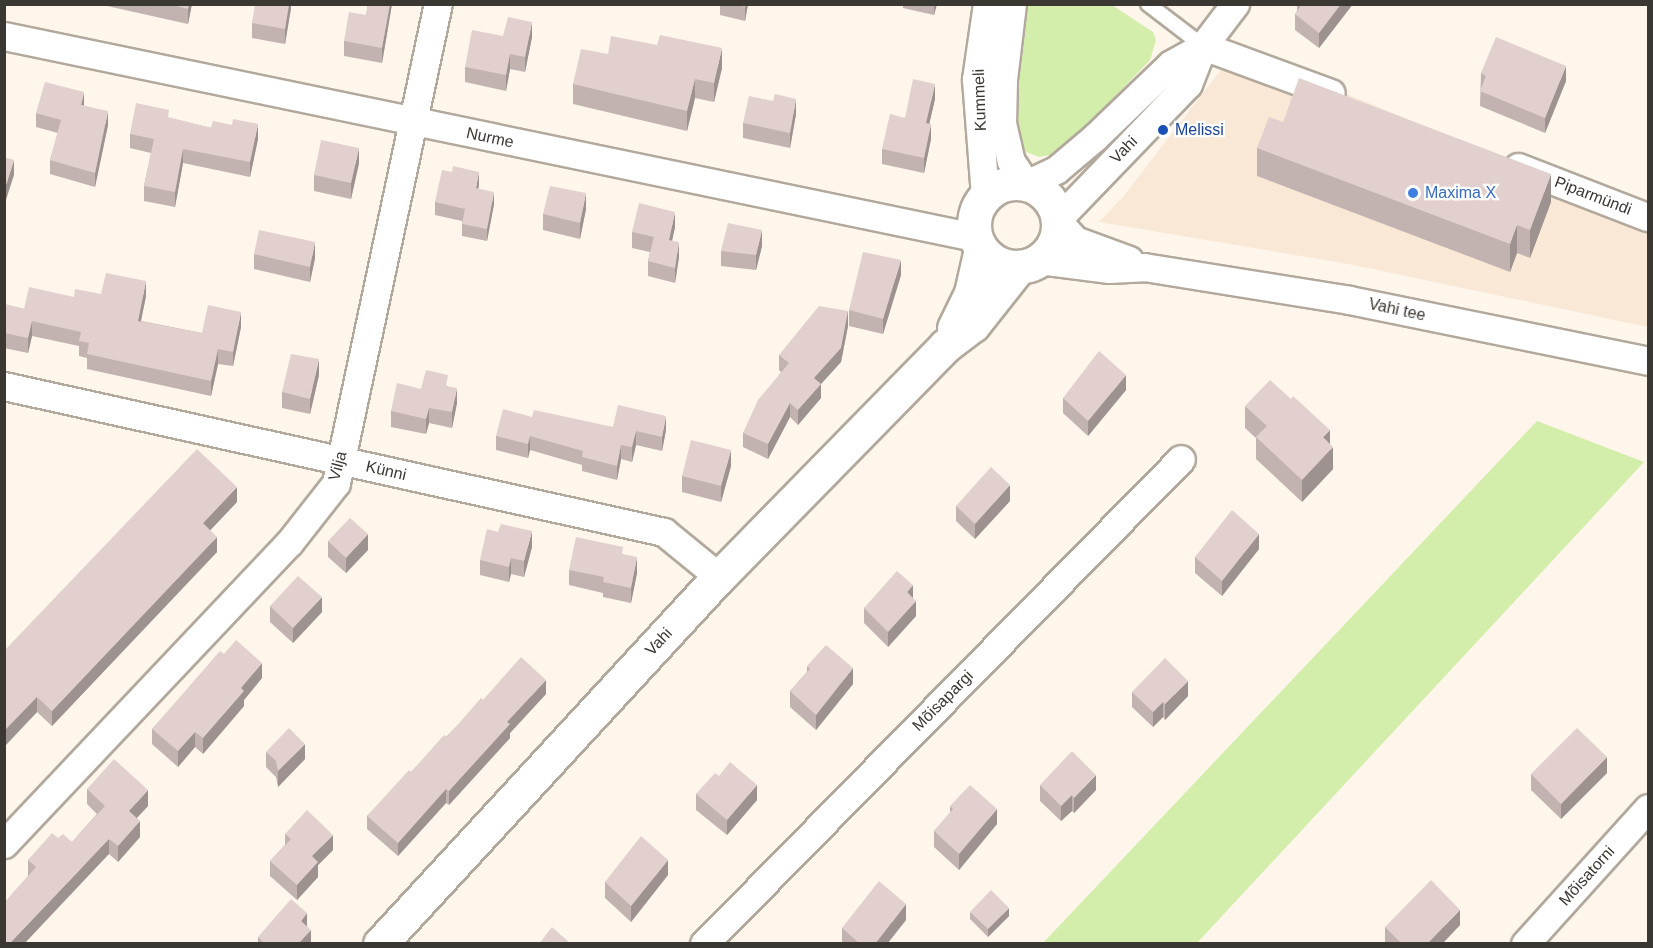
<!DOCTYPE html>
<meta charset="utf-8">
<style>
body{margin:0}
#map{position:relative;width:1653px;height:948px;overflow:hidden;background:#fef5eb;font-family:Helvetica,sans-serif}
div>[style]{position:absolute}
.built>*{inset:0;background:#f8e8d5}
.green>*{inset:0;background:#d3eeab}
.roads{filter:drop-shadow(2px 0 #b2a89c) drop-shadow(-2px 0 #b2a89c) drop-shadow(0 2px #b2a89c) drop-shadow(0 -2px #b2a89c)}
.lane>*{height:14px;margin:-7px;padding:0 7px;transform-origin:7px;border-radius:7px;background:#fff}
.street>*{height:27px;margin:-13.5px;padding:0 13.5px;transform-origin:13.5px;border-radius:13.5px;background:#fff}
.secondary>*{height:33px;margin:-16.5px;padding:0 16.5px;transform-origin:16.5px;border-radius:16.5px;background:#fff}
.secondary>.ring{margin:-16.5px;padding:0;box-sizing:content-box;background:none;border:33px solid #fff;border-radius:50%}
.wall>*{inset:0;background:#c2b3b1}
.shaded-wall>*{inset:0;background:#9e9290}
.building>*{inset:0;background:#e2d0ce}
.dots>*{width:16px;height:16px;translate:-50% -50%;box-sizing:border-box;border:3px solid #fff;border-radius:50%}
span{translate:-50% -50%;white-space:nowrap;text-align:center;line-height:1.15;-webkit-text-stroke:4.5px #fff;paint-order:stroke}
.street-label{font-size:16px;color:#3b3732}
.transit-label{font-size:16px;color:#164399}
.left{translate:0 -50%;text-align:left}
.shop-label{font-size:16px;color:#366cbe}
.frame{position:absolute;inset:0;border:6px solid #3b3732;pointer-events:none}
</style>
<div id="map">
<div class="built">
<i style="clip-path:polygon(1237px 49px,1648px 218px,1648px 327px,1349px 264px,1099px 222px,1123px 197px)"></i>
</div>
<div class="green">
<i style="clip-path:polygon(1028px 5px,1112px 5px,1153px 32px,1156px 40px,1150px 60px,1078px 135px,1056px 154px,1039px 157px,1024px 151px,1013px 135px)"></i>
<i style="clip-path:polygon(1537px 421px,1644px 462px,1197px 943px,1043px 943px)"></i>
</div>
<div class="roads">
<div class="lane">
<i style="left:1148px;top:4px;width:69px;rotate:37.4deg"></i>
</div>
<div class="street">
<i style="left:1012px;top:4px;width:77px;rotate:96.8deg"></i>
<i style="left:1003px;top:80px;width:43px;rotate:91.3deg"></i>
<i style="left:1002px;top:123px;width:39px;rotate:77deg"></i>
<i style="left:1011px;top:161px;width:27px;rotate:57deg"></i>
<i style="left:1026px;top:184px;width:33px;rotate:-25deg"></i>
<i style="left:1056px;top:170px;width:51px;rotate:-40.2deg"></i>
<i style="left:1095px;top:137px;width:105px;rotate:-43.8deg"></i>
<i style="left:1171px;top:64px;width:37px;rotate:-29deg"></i>
<i style="left:4px;top:36px;width:992px;rotate:11.7deg"></i>
<i style="left:1203px;top:46px;width:136px;rotate:20.2deg"></i>
<i style="left:1518px;top:167px;width:138px;rotate:21.2deg"></i>
<i style="left:985px;top:196px;width:117px;rotate:-94.4deg"></i>
<i style="left:976px;top:79px;width:76px;rotate:-81.7deg"></i>
<i style="left:1039px;top:260px;width:71px;rotate:7.3deg"></i>
<i style="left:1109px;top:269px;width:35px;rotate:-3deg"></i>
<i style="left:1144px;top:267px;width:208px;rotate:9.1deg"></i>
<i style="left:1349px;top:300px;width:305px;rotate:11.5deg"></i>
<i style="left:1129px;top:260px;width:58px;rotate:-159.7deg"></i>
<i style="left:1075px;top:240px;width:27px;rotate:-132deg"></i>
<i style="left:1057px;top:220px;width:189px;rotate:-46.1deg"></i>
<i style="left:1188px;top:84px;width:41px;rotate:-68.5deg"></i>
<i style="left:1203px;top:46px;width:53px;rotate:-52.7deg"></i>
<i style="left:4px;top:386px;width:676px;rotate:12.47deg"></i>
<i style="left:664px;top:532px;width:71px;rotate:39.3deg"></i>
<i style="left:4px;top:844px;width:415px;rotate:-46.6deg"></i>
<i style="left:289px;top:543px;width:76px;rotate:-51.9deg"></i>
<i style="left:336px;top:483px;width:490px;rotate:-78deg"></i>
<i style="left:704px;top:944px;width:680px;rotate:-45.48deg"></i>
<i style="left:1525px;top:944px;width:183px;rotate:-47.9deg"></i>
</div>
<div class="secondary">
<i class="ring" style="left:974px;top:183px;width:51px;height:51px"></i>
<i style="left:954px;top:328px;width:39px;rotate:-64deg"></i>
<i style="left:971px;top:293px;width:45px;rotate:-77.2deg"></i>
<i style="left:380px;top:944px;width:500px;rotate:-47.3deg"></i>
<i style="left:719px;top:577px;width:323px;rotate:-45.6deg"></i>
<i style="left:945px;top:346px;width:35px;rotate:-37deg"></i>
<i style="left:973px;top:325px;width:74px;rotate:-51.6deg"></i>
</div>
</div>
<div class="wall">
<i style="clip-path:polygon(98px 4px,192px 4px,188px 24px)"></i>
<i style="clip-path:polygon(291px 4px,285px 44px,252px 38px,252px 23px)"></i>
<i style="clip-path:polygon(368px 4px,392px 4px,382px 63px,344px 56px,344px 41px,366px 15px)"></i>
<i style="clip-path:polygon(720px 4px,748px 4px,745px 21px,720px 15px)"></i>
<i style="clip-path:polygon(903px 4px,937px 4px,934px 15px,903px 8px)"></i>
<i style="clip-path:polygon(1297px 4px,1353px 4px,1319px 48px,1295px 30px,1295px 14px,1297px 11px)"></i>
<i style="clip-path:polygon(503px 36px,532px 37px,525px 72px,510px 69px,506px 91px,465px 82px,465px 67px)"></i>
<i style="clip-path:polygon(608px 54px,722px 68px,714px 102px,695px 98px,687px 131px,573px 104px,573px 84px)"></i>
<i style="clip-path:polygon(1481px 73px,1566px 81px,1545px 133px,1480px 106px)"></i>
<i style="clip-path:polygon(935px 99px,929px 124px,931px 139px,924px 173px,882px 164px,882px 149px,905px 118px)"></i>
<i style="clip-path:polygon(36px 113px,108px 125px,95px 187px,50px 174px,50px 160px,58px 133px,36px 127px)"></i>
<i style="clip-path:polygon(796px 114px,790px 148px,743px 138px,743px 123px)"></i>
<i style="clip-path:polygon(169px 118px,258px 139px,250px 177px,183px 163px,175px 207px,144px 201px,144px 186px,151px 153px,130px 148px,130px 134px)"></i>
<i style="clip-path:polygon(1283px 122px,1551px 202px,1530px 258px,1517px 253px,1510px 272px,1257px 176px,1257px 148px)"></i>
<i style="clip-path:polygon(359px 163px,351px 199px,314px 191px,314px 175px)"></i>
<i style="clip-path:polygon(479px 185px,478px 189px,494px 204px,487px 241px,462px 236px,462px 221px,435px 215px,435px 202px)"></i>
<i style="clip-path:polygon(586px 209px,580px 239px,543px 230px,543px 214px)"></i>
<i style="clip-path:polygon(675px 227px,672px 240px,679px 257px,675px 283px,648px 276px,648px 261px,650px 252px,632px 248px,632px 232px)"></i>
<i style="clip-path:polygon(762px 246px,756px 270px,721px 266px,721px 251px)"></i>
<i style="clip-path:polygon(254px 254px,315px 258px,310px 282px,254px 269px)"></i>
<i style="clip-path:polygon(901px 275px,883px 334px,849px 326px,849px 310px)"></i>
<i style="clip-path:polygon(101px 294px,146px 296px,141px 321px,202px 333px,241px 327px,233px 366px,218px 364px,211px 396px,87px 369px,87px 358px,79px 356px,79px 346px,32px 336px,28px 353px,4px 348px,4px 304px,24px 309px,74px 297px)"></i>
<i style="clip-path:polygon(848px 326px,841px 362px,821px 384px,821px 398px,798px 425px,790px 417px,768px 459px,743px 447px,743px 433px,781px 372px,779px 370px,779px 355px)"></i>
<i style="clip-path:polygon(319px 375px,310px 414px,282px 408px,282px 392px)"></i>
<i style="clip-path:polygon(448px 386px,457px 403px,452px 428px,429px 423px,426px 434px,391px 427px,391px 411px,421px 389px)"></i>
<i style="clip-path:polygon(1126px 390px,1088px 436px,1063px 413px,1063px 398px)"></i>
<i style="clip-path:polygon(1245px 406px,1333px 469px,1302px 502px,1256px 459px,1256px 438px,1245px 428px)"></i>
<i style="clip-path:polygon(532px 417px,613px 427px,666px 430px,662px 451px,636px 445px,632px 462px,621px 459px,617px 480px,582px 471px,582px 465px,530px 450px,528px 458px,496px 450px,496px 436px)"></i>
<i style="clip-path:polygon(731px 466px,721px 502px,682px 492px,682px 476px)"></i>
<i style="clip-path:polygon(1010px 501px,975px 539px,956px 521px,956px 506px)"></i>
<i style="clip-path:polygon(237px 502px,210px 530px,217px 552px,52px 726px,37px 712px,4px 747px,4px 651px)"></i>
<i style="clip-path:polygon(328px 541px,368px 550px,346px 573px,328px 557px)"></i>
<i style="clip-path:polygon(532px 547px,524px 577px,511px 574px,509px 582px,480px 575px,480px 560px)"></i>
<i style="clip-path:polygon(1259px 549px,1222px 596px,1195px 573px,1195px 557px)"></i>
<i style="clip-path:polygon(623px 554px,637px 573px,631px 603px,603px 597px,603px 593px,569px 585px,569px 570px)"></i>
<i style="clip-path:polygon(913px 598px,916px 616px,888px 647px,864px 623px,864px 608px)"></i>
<i style="clip-path:polygon(270px 606px,322px 612px,293px 643px,270px 622px)"></i>
<i style="clip-path:polygon(224px 654px,262px 678px,244px 700px,244px 706px,203px 754px,195px 747px,178px 767px,152px 744px,152px 729px)"></i>
<i style="clip-path:polygon(807px 666px,853px 684px,816px 730px,790px 707px,790px 691px,807px 672px)"></i>
<i style="clip-path:polygon(1132px 692px,1188px 696px,1165px 720px,1163px 717px,1153px 727px,1132px 707px)"></i>
<i style="clip-path:polygon(546px 694px,510px 733px,510px 738px,449px 805px,446px 803px,398px 856px,367px 829px,367px 816px,483px 700px)"></i>
<i style="clip-path:polygon(266px 752px,305px 759px,278px 787px,276px 777px,266px 767px)"></i>
<i style="clip-path:polygon(1607px 773px,1561px 819px,1531px 790px,1531px 774px)"></i>
<i style="clip-path:polygon(719px 776px,757px 800px,727px 835px,696px 810px,696px 794px)"></i>
<i style="clip-path:polygon(1040px 785px,1096px 790px,1074px 813px,1072px 811px,1061px 821px,1040px 801px)"></i>
<i style="clip-path:polygon(87px 789px,148px 806px,137px 818px,140px 837px,118px 862px,109px 854px,6px 901px,28px 876px,28px 860px,58px 838px,72px 842px,97px 814px,87px 804px)"></i>
<i style="clip-path:polygon(950px 806px,997px 824px,959px 870px,934px 847px,934px 831px,950px 813px)"></i>
<i style="clip-path:polygon(285px 834px,333px 850px,318px 865px,318px 877px,297px 900px,270px 876px,270px 861px,285px 845px)"></i>
<i style="clip-path:polygon(668px 875px,631px 922px,605px 898px,605px 882px)"></i>
<i style="clip-path:polygon(970px 912px,1009px 916px,988px 937px,970px 919px)"></i>
<i style="clip-path:polygon(906px 920px,887px 944px,842px 943px,842px 928px)"></i>
<i style="clip-path:polygon(1460px 925px,1442px 944px,1386px 944px,1385px 942px,1385px 927px)"></i>
<i style="clip-path:polygon(307px 926px,311px 944px,258px 944px,258px 937px)"></i>
</div>
<div class="shaded-wall">
<i style="clip-path:polygon(189px 4px,192px 4px,188px 24px,188px 9px)"></i>
<i style="clip-path:polygon(289px 4px,291px 4px,291px 9px,285px 44px,285px 29px)"></i>
<i style="clip-path:polygon(390px 4px,392px 4px,382px 63px,382px 48px)"></i>
<i style="clip-path:polygon(746px 4px,748px 4px,745px 21px,745px 7px)"></i>
<i style="clip-path:polygon(934px 4px,937px 4px,934px 15px)"></i>
<i style="clip-path:polygon(1341px 4px,1353px 4px,1319px 48px,1319px 33px)"></i>
<i style="clip-path:polygon(532px 22px,532px 37px,525px 72px,525px 57px)"></i>
<i style="clip-path:polygon(722px 48px,722px 68px,714px 102px,714px 83px)"></i>
<i style="clip-path:polygon(510px 54px,510px 69px,506px 91px,506px 75px)"></i>
<i style="clip-path:polygon(1566px 66px,1566px 81px,1545px 133px,1545px 118px)"></i>
<i style="clip-path:polygon(695px 79px,695px 98px,687px 131px,687px 111px)"></i>
<i style="clip-path:polygon(935px 84px,935px 99px,926px 138px,926px 123px)"></i>
<i style="clip-path:polygon(84px 92px,84px 106px,81px 105px)"></i>
<i style="clip-path:polygon(796px 99px,796px 114px,790px 148px,790px 133px)"></i>
<i style="clip-path:polygon(108px 111px,108px 125px,95px 187px,95px 173px)"></i>
<i style="clip-path:polygon(258px 124px,258px 139px,250px 177px,250px 162px)"></i>
<i style="clip-path:polygon(931px 124px,931px 139px,924px 173px,924px 158px)"></i>
<i style="clip-path:polygon(359px 148px,359px 163px,351px 199px,351px 183px)"></i>
<i style="clip-path:polygon(183px 149px,183px 163px,175px 207px,175px 192px)"></i>
<i style="clip-path:polygon(14px 160px,14px 175px,4px 206px,4px 191px)"></i>
<i style="clip-path:polygon(479px 172px,479px 185px,476px 201px,476px 188px)"></i>
<i style="clip-path:polygon(1551px 174px,1551px 202px,1530px 258px,1530px 230px)"></i>
<i style="clip-path:polygon(494px 192px,494px 204px,487px 241px,487px 229px)"></i>
<i style="clip-path:polygon(586px 193px,586px 209px,580px 239px,580px 223px)"></i>
<i style="clip-path:polygon(675px 212px,675px 227px,669px 255px,669px 240px)"></i>
<i style="clip-path:polygon(1517px 225px,1517px 253px,1510px 272px,1510px 244px)"></i>
<i style="clip-path:polygon(762px 230px,762px 246px,756px 270px,756px 255px)"></i>
<i style="clip-path:polygon(315px 242px,315px 258px,310px 282px,310px 267px)"></i>
<i style="clip-path:polygon(679px 242px,679px 257px,675px 283px,675px 268px)"></i>
<i style="clip-path:polygon(901px 260px,901px 275px,883px 334px,883px 319px)"></i>
<i style="clip-path:polygon(146px 281px,146px 296px,138px 335px,138px 321px)"></i>
<i style="clip-path:polygon(848px 311px,848px 326px,841px 362px,821px 384px,821px 398px,798px 425px,798px 410px)"></i>
<i style="clip-path:polygon(241px 312px,241px 327px,233px 366px,233px 352px)"></i>
<i style="clip-path:polygon(32px 321px,32px 336px,28px 353px,28px 338px)"></i>
<i style="clip-path:polygon(218px 349px,218px 364px,211px 396px,211px 381px)"></i>
<i style="clip-path:polygon(319px 359px,319px 375px,310px 414px,310px 399px)"></i>
<i style="clip-path:polygon(1126px 375px,1126px 390px,1088px 436px,1088px 421px)"></i>
<i style="clip-path:polygon(457px 388px,457px 403px,452px 428px,452px 412px)"></i>
<i style="clip-path:polygon(790px 403px,790px 417px,768px 459px,768px 444px)"></i>
<i style="clip-path:polygon(429px 408px,429px 423px,426px 434px,426px 419px)"></i>
<i style="clip-path:polygon(666px 416px,666px 430px,662px 451px,662px 437px)"></i>
<i style="clip-path:polygon(1330px 430px,1330px 450px,1333px 447px,1333px 469px,1302px 502px,1302px 480px,1323px 437px)"></i>
<i style="clip-path:polygon(636px 431px,636px 445px,632px 462px,632px 447px)"></i>
<i style="clip-path:polygon(530px 436px,530px 450px,528px 458px,528px 444px)"></i>
<i style="clip-path:polygon(621px 445px,621px 459px,617px 480px,617px 466px)"></i>
<i style="clip-path:polygon(731px 450px,731px 466px,721px 502px,721px 486px)"></i>
<i style="clip-path:polygon(1010px 485px,1010px 501px,975px 539px,975px 524px)"></i>
<i style="clip-path:polygon(237px 487px,237px 502px,203px 538px,203px 523px)"></i>
<i style="clip-path:polygon(532px 531px,532px 547px,524px 577px,524px 561px)"></i>
<i style="clip-path:polygon(368px 534px,368px 550px,346px 573px,346px 558px)"></i>
<i style="clip-path:polygon(1259px 534px,1259px 549px,1222px 596px,1222px 581px)"></i>
<i style="clip-path:polygon(217px 537px,217px 552px,52px 726px,52px 711px)"></i>
<i style="clip-path:polygon(637px 557px,637px 573px,631px 603px,631px 588px)"></i>
<i style="clip-path:polygon(511px 558px,511px 574px,509px 582px,509px 567px)"></i>
<i style="clip-path:polygon(913px 585px,913px 600px,907px 592px)"></i>
<i style="clip-path:polygon(322px 597px,322px 612px,293px 643px,293px 628px)"></i>
<i style="clip-path:polygon(916px 601px,916px 616px,888px 647px,888px 632px)"></i>
<i style="clip-path:polygon(262px 663px,262px 678px,244px 700px,244px 706px,203px 754px,203px 738px,241px 688px)"></i>
<i style="clip-path:polygon(853px 668px,853px 684px,816px 730px,816px 715px)"></i>
<i style="clip-path:polygon(546px 680px,546px 694px,510px 733px,510px 738px,449px 805px,449px 791px,507px 722px)"></i>
<i style="clip-path:polygon(1188px 681px,1188px 696px,1165px 720px,1165px 704px)"></i>
<i style="clip-path:polygon(37px 697px,37px 712px,4px 747px,4px 731px)"></i>
<i style="clip-path:polygon(1163px 702px,1163px 717px,1153px 727px,1153px 712px)"></i>
<i style="clip-path:polygon(195px 732px,195px 747px,178px 767px,178px 751px)"></i>
<i style="clip-path:polygon(305px 744px,305px 759px,278px 787px,278px 771px)"></i>
<i style="clip-path:polygon(1607px 757px,1607px 773px,1561px 819px,1561px 804px)"></i>
<i style="clip-path:polygon(1096px 775px,1096px 790px,1074px 813px,1074px 798px)"></i>
<i style="clip-path:polygon(757px 785px,757px 800px,727px 835px,727px 820px)"></i>
<i style="clip-path:polygon(446px 789px,446px 803px,398px 856px,398px 843px)"></i>
<i style="clip-path:polygon(148px 790px,148px 806px,129px 826px,129px 811px)"></i>
<i style="clip-path:polygon(1072px 795px,1072px 811px,1061px 821px,1061px 806px)"></i>
<i style="clip-path:polygon(997px 809px,997px 824px,959px 870px,959px 854px)"></i>
<i style="clip-path:polygon(140px 821px,140px 837px,118px 862px,118px 846px)"></i>
<i style="clip-path:polygon(333px 835px,333px 850px,318px 865px,318px 877px,297px 900px,297px 885px,312px 856px)"></i>
<i style="clip-path:polygon(109px 839px,109px 854px,24px 944px,9px 944px)"></i>
<i style="clip-path:polygon(668px 860px,668px 875px,631px 922px,631px 906px)"></i>
<i style="clip-path:polygon(906px 904px,906px 920px,887px 944px,875px 944px)"></i>
<i style="clip-path:polygon(1009px 908px,1009px 916px,988px 937px,988px 929px)"></i>
<i style="clip-path:polygon(1460px 910px,1460px 925px,1442px 944px,1427px 944px)"></i>
<i style="clip-path:polygon(307px 913px,307px 929px,301px 921px)"></i>
<i style="clip-path:polygon(311px 930px,311px 944px,298px 944px)"></i>
</div>
<div class="building">
<i style="clip-path:polygon(169px 4px,189px 4px,188px 9px)"></i>
<i style="clip-path:polygon(255px 4px,289px 4px,285px 29px,252px 23px)"></i>
<i style="clip-path:polygon(368px 4px,390px 4px,382px 48px,344px 41px,349px 12px,366px 15px)"></i>
<i style="clip-path:polygon(734px 4px,746px 4px,745px 7px)"></i>
<i style="clip-path:polygon(1302px 4px,1341px 4px,1319px 33px,1295px 14px)"></i>
<i style="clip-path:polygon(508px 17px,532px 22px,525px 57px,510px 54px,506px 75px,465px 67px,472px 30px,503px 36px)"></i>
<i style="clip-path:polygon(660px 35px,722px 48px,714px 83px,695px 79px,687px 111px,573px 84px,581px 49px,608px 54px,611px 36px,657px 45px)"></i>
<i style="clip-path:polygon(1496px 37px,1566px 66px,1545px 118px,1480px 91px,1486px 76px,1481px 73px)"></i>
<i style="clip-path:polygon(1299px 78px,1551px 174px,1530px 230px,1517px 225px,1510px 244px,1257px 148px,1269px 117px,1283px 122px)"></i>
<i style="clip-path:polygon(913px 79px,935px 84px,926px 123px,931px 124px,924px 158px,882px 149px,890px 114px,905px 118px)"></i>
<i style="clip-path:polygon(45px 82px,84px 92px,81px 105px,108px 111px,95px 173px,50px 160px,61px 120px,36px 113px)"></i>
<i style="clip-path:polygon(775px 94px,796px 99px,790px 133px,743px 123px,749px 96px,773px 101px)"></i>
<i style="clip-path:polygon(136px 103px,169px 110px,168px 117px,211px 128px,213px 121px,232px 125px,233px 119px,258px 124px,250px 162px,183px 149px,175px 192px,144px 186px,154px 139px,130px 134px)"></i>
<i style="clip-path:polygon(321px 140px,359px 148px,351px 183px,314px 175px)"></i>
<i style="clip-path:polygon(4px 157px,14px 160px,4px 191px)"></i>
<i style="clip-path:polygon(453px 166px,479px 172px,476px 188px,494px 192px,487px 229px,462px 224px,465px 209px,435px 202px,442px 170px,452px 172px)"></i>
<i style="clip-path:polygon(550px 186px,586px 193px,580px 223px,543px 214px)"></i>
<i style="clip-path:polygon(639px 203px,675px 212px,669px 240px,679px 242px,675px 268px,648px 261px,654px 237px,632px 232px)"></i>
<i style="clip-path:polygon(728px 223px,762px 230px,756px 255px,721px 251px)"></i>
<i style="clip-path:polygon(259px 230px,315px 242px,310px 267px,254px 254px)"></i>
<i style="clip-path:polygon(863px 252px,901px 260px,883px 319px,849px 310px)"></i>
<i style="clip-path:polygon(106px 273px,146px 281px,138px 321px,202px 333px,208px 305px,241px 312px,233px 352px,218px 349px,211px 381px,87px 354px,89px 343px,79px 341px,81px 332px,32px 321px,28px 338px,4px 333px,4px 304px,24px 309px,29px 287px,74px 297px,75px 289px,101px 294px)"></i>
<i style="clip-path:polygon(819px 306px,848px 311px,841px 348px,814px 378px,821px 384px,798px 410px,790px 403px,768px 444px,743px 433px,758px 400px,789px 363px,779px 355px)"></i>
<i style="clip-path:polygon(1099px 351px,1126px 375px,1088px 421px,1063px 398px)"></i>
<i style="clip-path:polygon(291px 354px,319px 359px,310px 399px,282px 392px)"></i>
<i style="clip-path:polygon(426px 370px,448px 375px,446px 386px,457px 388px,452px 412px,429px 408px,426px 419px,391px 411px,397px 383px,421px 389px)"></i>
<i style="clip-path:polygon(1270px 380px,1291px 399px,1293px 396px,1330px 430px,1323px 437px,1333px 447px,1302px 480px,1256px 437px,1267px 426px,1245px 406px)"></i>
<i style="clip-path:polygon(618px 405px,666px 416px,662px 437px,636px 431px,632px 447px,621px 445px,617px 466px,582px 457px,583px 451px,530px 436px,528px 444px,496px 436px,503px 409px,532px 417px,534px 410px,613px 427px)"></i>
<i style="clip-path:polygon(691px 440px,731px 450px,721px 486px,682px 476px)"></i>
<i style="clip-path:polygon(197px 449px,237px 487px,203px 523px,217px 537px,52px 711px,37px 697px,4px 731px,4px 651px)"></i>
<i style="clip-path:polygon(991px 467px,1010px 485px,975px 524px,956px 506px)"></i>
<i style="clip-path:polygon(1232px 510px,1259px 534px,1222px 581px,1195px 557px)"></i>
<i style="clip-path:polygon(350px 518px,368px 534px,346px 558px,328px 541px)"></i>
<i style="clip-path:polygon(501px 524px,532px 531px,524px 561px,511px 558px,509px 567px,480px 560px,487px 529px,498px 532px)"></i>
<i style="clip-path:polygon(576px 537px,623px 547px,622px 554px,637px 557px,631px 588px,603px 582px,604px 577px,569px 570px)"></i>
<i style="clip-path:polygon(897px 571px,913px 585px,907px 592px,916px 601px,888px 632px,864px 608px)"></i>
<i style="clip-path:polygon(298px 576px,322px 597px,293px 628px,270px 606px)"></i>
<i style="clip-path:polygon(236px 640px,262px 663px,241px 688px,244px 691px,203px 738px,195px 732px,178px 751px,152px 729px,220px 651px,224px 654px)"></i>
<i style="clip-path:polygon(826px 645px,853px 668px,816px 715px,790px 691px,810px 669px,807px 666px)"></i>
<i style="clip-path:polygon(521px 657px,546px 680px,507px 722px,510px 724px,449px 791px,446px 789px,398px 843px,367px 816px,409px 770px,411px 772px,444px 735px,447px 737px,481px 698px,483px 700px)"></i>
<i style="clip-path:polygon(1165px 658px,1188px 681px,1165px 704px,1163px 702px,1153px 712px,1132px 692px)"></i>
<i style="clip-path:polygon(289px 728px,305px 744px,278px 771px,276px 761px,266px 752px)"></i>
<i style="clip-path:polygon(1577px 728px,1607px 757px,1561px 804px,1531px 774px)"></i>
<i style="clip-path:polygon(1072px 751px,1096px 775px,1074px 798px,1072px 795px,1061px 806px,1040px 785px)"></i>
<i style="clip-path:polygon(114px 759px,148px 790px,129px 811px,140px 821px,118px 846px,109px 839px,9px 944px,4px 944px,4px 899px,6px 901px,36px 867px,28px 860px,52px 833px,58px 838px,63px 834px,72px 842px,105px 806px,87px 789px)"></i>
<i style="clip-path:polygon(730px 762px,757px 785px,727px 820px,696px 794px,715px 773px,719px 776px)"></i>
<i style="clip-path:polygon(970px 785px,997px 809px,959px 854px,934px 831px,953px 809px,950px 806px)"></i>
<i style="clip-path:polygon(307px 810px,333px 835px,312px 856px,318px 862px,297px 885px,270px 861px,291px 839px,285px 834px)"></i>
<i style="clip-path:polygon(641px 836px,668px 860px,631px 906px,605px 882px)"></i>
<i style="clip-path:polygon(1431px 880px,1460px 910px,1427px 944px,1402px 944px,1385px 927px)"></i>
<i style="clip-path:polygon(879px 881px,906px 904px,875px 944px,860px 944px,842px 928px)"></i>
<i style="clip-path:polygon(991px 890px,1009px 908px,988px 929px,970px 912px)"></i>
<i style="clip-path:polygon(291px 899px,307px 913px,301px 921px,311px 930px,298px 944px,265px 944px,258px 937px)"></i>
<i style="clip-path:polygon(552px 927px,571px 944px,539px 944px)"></i>
</div>
<div class="dots">
<i style="left:1163px;top:130px;background:#1a4fb4"></i>
<i style="left:1413px;top:193px;background:#3f7fe0"></i>
</div>
<div class="street-label">
<span style="left:980px;top:100px;rotate:-92deg">Kummeli</span>
<span style="left:490px;top:138px;rotate:12deg">Nurme</span>
<span style="left:1124px;top:150px;rotate:-46deg">Vahi</span>
<span style="left:1593px;top:196px;rotate:21deg">Piparmündi</span>
<span style="left:1397px;top:310px;rotate:12deg">Vahi tee</span>
<span style="left:338px;top:466px;rotate:-75deg">Vilja</span>
<span style="left:386px;top:471px;rotate:13deg">Künni</span>
<span style="left:659px;top:642px;rotate:-47deg">Vahi</span>
<span style="left:943px;top:701px;rotate:-45deg">Mõisapargi</span>
<span style="left:1587px;top:876px;rotate:-48deg">Mõisatorni</span>
</div>
<div class="transit-label">
<span class="left" style="left:1175px;top:130px">Melissi</span>
</div>
<div class="shop-label">
<span class="left" style="left:1425px;top:193px">Maxima X</span>
</div>
<div class="frame"></div>
</div>
